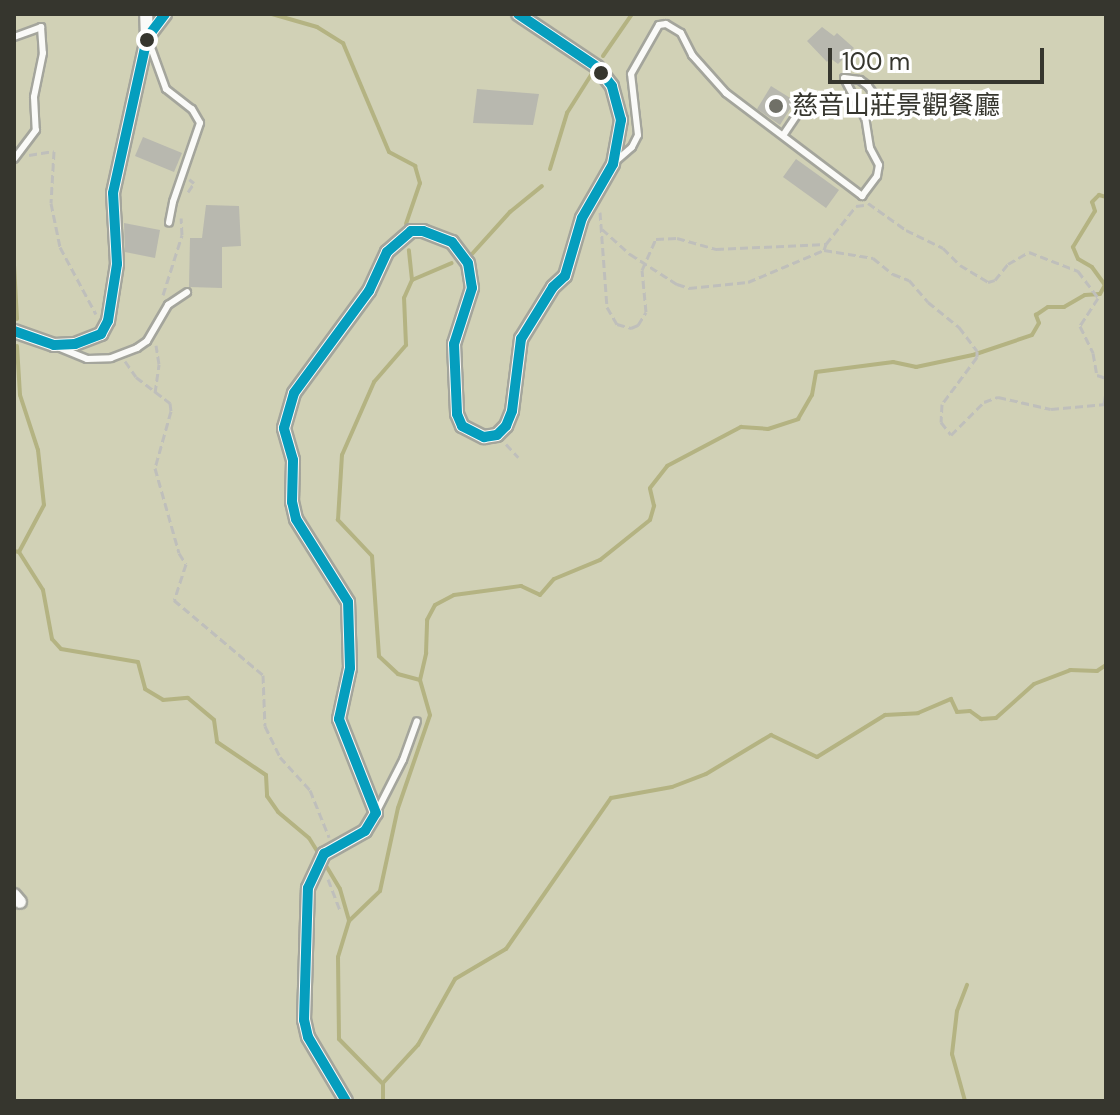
<!DOCTYPE html>
<meta charset="utf-8">
<style>
body{margin:0}
#map{position:relative;width:1120px;height:1115px;overflow:hidden;background:#dcdcd0;font-family:"DM Sans","Noto Sans TC",sans-serif}
div>[style]{position:absolute}
.green>*{inset:0;background:#d1d1b6}
.stream>*{height:4px;margin:-2px;padding:0 2px;transform-origin:2px;border-radius:2px;background:#b4b382}
.building>*{inset:0;background:#b8b8af}
.path>*{height:3px;margin-top:-1.5px;transform-origin:0;background:repeating-linear-gradient(90deg,#bfbfbb 0 8px,transparent 0 12px)}
.roads{filter:drop-shadow(2px 0 #a4a59c) drop-shadow(-2px 0 #a4a59c) drop-shadow(0 2px #a4a59c) drop-shadow(0 -2px #a4a59c)}
.service>*{height:6px;margin:-3px;padding:0 3px;transform-origin:3px;border-radius:3px;background:#fafaf8}
.minor>*{height:12px;margin:-6px;padding:0 6px;transform-origin:6px;border-radius:6px;background:#fafaf8}
.bus-1>*{height:10px;margin:-5px;padding:0 5px;transform-origin:5px;border-radius:5px;background:#059ebe}
.dots>*{width:22px;height:22px;translate:-50% -50%;box-sizing:border-box;border:4px solid #fff;border-radius:50%}
span{translate:-50% -50%;white-space:nowrap;text-align:center;line-height:1.15;-webkit-text-stroke:7px #fff;paint-order:stroke}
.poi-label{font-size:26px;color:#36362e}
.left{translate:0 -50%;text-align:left}
.frame{position:absolute;inset:0;border:16px solid #36362e;pointer-events:none}
.scale{position:absolute;left:828px;top:48px;width:216px;height:36px;box-sizing:border-box;border:4px solid #36362e;border-top:0;padding-left:10px;font-size:24px;line-height:28px;white-space:nowrap;color:#36362e;-webkit-text-stroke:6px #fff;paint-order:stroke}
</style>
<div id="map">
<div class="green">
<i style="clip-path:polygon(14px 14px,1106px 14px,1106px 1101px,14px 1101px)"></i>
</div>
<div class="stream">
<i style="left:272px;top:14px;width:47px;rotate:16.1deg"></i>
<i style="left:317px;top:27px;width:31px;rotate:32deg"></i>
<i style="left:343px;top:43px;width:118px;rotate:67.1deg"></i>
<i style="left:389px;top:152px;width:30px;rotate:28deg"></i>
<i style="left:415px;top:166px;width:18px;rotate:74deg"></i>
<i style="left:420px;top:183px;width:43px;rotate:108.9deg"></i>
<i style="left:603px;top:56px;width:51px;rotate:-55.4deg"></i>
<i style="left:550px;top:169px;width:59px;rotate:-73.1deg"></i>
<i style="left:567px;top:113px;width:45px;rotate:-57.7deg"></i>
<i style="left:472px;top:254px;width:57px;rotate:-47.9deg"></i>
<i style="left:510px;top:212px;width:41px;rotate:-39.1deg"></i>
<i style="left:14px;top:265px;width:54px;rotate:86.8deg"></i>
<i style="left:412px;top:280px;width:43px;rotate:-23deg"></i>
<i style="left:17px;top:346px;width:49px;rotate:86.5deg"></i>
<i style="left:20px;top:395px;width:58px;rotate:71.9deg"></i>
<i style="left:38px;top:450px;width:55px;rotate:83.8deg"></i>
<i style="left:44px;top:505px;width:53px;rotate:118deg"></i>
<i style="left:14px;top:551px;width:5px;rotate:11deg"></i>
<i style="left:19px;top:552px;width:45px;rotate:57.7deg"></i>
<i style="left:43px;top:590px;width:50px;rotate:79.6deg"></i>
<i style="left:52px;top:639px;width:13px;rotate:48deg"></i>
<i style="left:61px;top:649px;width:78px;rotate:9.6deg"></i>
<i style="left:138px;top:662px;width:28px;rotate:75deg"></i>
<i style="left:145px;top:689px;width:21px;rotate:31deg"></i>
<i style="left:163px;top:700px;width:25px;rotate:-5deg"></i>
<i style="left:188px;top:698px;width:34px;rotate:40deg"></i>
<i style="left:214px;top:720px;width:22px;rotate:82deg"></i>
<i style="left:217px;top:742px;width:59px;rotate:34deg"></i>
<i style="left:266px;top:775px;width:21px;rotate:87deg"></i>
<i style="left:267px;top:796px;width:19px;rotate:55deg"></i>
<i style="left:278px;top:812px;width:40px;rotate:40deg"></i>
<i style="left:309px;top:838px;width:15px;rotate:58deg"></i>
<i style="left:420px;top:680px;width:28px;rotate:-77deg"></i>
<i style="left:426px;top:653px;width:33px;rotate:-88deg"></i>
<i style="left:427px;top:620px;width:17px;rotate:-62deg"></i>
<i style="left:435px;top:605px;width:21px;rotate:-28deg"></i>
<i style="left:454px;top:595px;width:68px;rotate:-7.7deg"></i>
<i style="left:521px;top:586px;width:21px;rotate:25deg"></i>
<i style="left:540px;top:595px;width:21px;rotate:-49deg"></i>
<i style="left:554px;top:579px;width:50px;rotate:-22.4deg"></i>
<i style="left:600px;top:560px;width:64px;rotate:-38.7deg"></i>
<i style="left:650px;top:520px;width:15px;rotate:-74deg"></i>
<i style="left:654px;top:506px;width:18px;rotate:-103deg"></i>
<i style="left:650px;top:488px;width:28px;rotate:-52deg"></i>
<i style="left:667px;top:466px;width:84px;rotate:-27.8deg"></i>
<i style="left:741px;top:427px;width:27px;rotate:4deg"></i>
<i style="left:768px;top:429px;width:32px;rotate:-18deg"></i>
<i style="left:798px;top:419px;width:28px;rotate:-60deg"></i>
<i style="left:812px;top:395px;width:23px;rotate:-80deg"></i>
<i style="left:816px;top:372px;width:78px;rotate:-7.4deg"></i>
<i style="left:893px;top:362px;width:24px;rotate:12deg"></i>
<i style="left:916px;top:367px;width:58px;rotate:-11.9deg"></i>
<i style="left:973px;top:355px;width:62px;rotate:-18.7deg"></i>
<i style="left:1032px;top:335px;width:14px;rotate:-60deg"></i>
<i style="left:1039px;top:323px;width:9px;rotate:-111deg"></i>
<i style="left:1036px;top:315px;width:14px;rotate:-34deg"></i>
<i style="left:1048px;top:307px;width:16px"></i>
<i style="left:1064px;top:307px;width:24px;rotate:-30deg"></i>
<i style="left:1085px;top:295px;width:15px;rotate:-4deg"></i>
<i style="left:1100px;top:294px;width:10px;rotate:-61deg"></i>
<i style="left:1105px;top:285px;width:22px;rotate:-126deg"></i>
<i style="left:1092px;top:267px;width:16px;rotate:-150deg"></i>
<i style="left:1078px;top:259px;width:13px;rotate:-113deg"></i>
<i style="left:1073px;top:247px;width:42px;rotate:-58.6deg"></i>
<i style="left:1095px;top:211px;width:9px;rotate:-108deg"></i>
<i style="left:1092px;top:202px;width:10px;rotate:-45deg"></i>
<i style="left:1099px;top:195px;width:7px;rotate:16deg"></i>
<i style="left:325px;top:864px;width:29px;rotate:59deg"></i>
<i style="left:340px;top:889px;width:33px;rotate:74deg"></i>
<i style="left:383px;top:1083px;width:52px;rotate:-47.4deg"></i>
<i style="left:418px;top:1045px;width:76px;rotate:-60.7deg"></i>
<i style="left:455px;top:979px;width:59px;rotate:-30.5deg"></i>
<i style="left:506px;top:949px;width:184px;rotate:-55.2deg"></i>
<i style="left:611px;top:798px;width:62px;rotate:-10.2deg"></i>
<i style="left:672px;top:787px;width:36px;rotate:-21deg"></i>
<i style="left:706px;top:774px;width:76px;rotate:-31deg"></i>
<i style="left:771px;top:735px;width:51px;rotate:25.6deg"></i>
<i style="left:817px;top:757px;width:80px;rotate:-31.7deg"></i>
<i style="left:885px;top:715px;width:33px;rotate:-3deg"></i>
<i style="left:918px;top:713px;width:36px;rotate:-23deg"></i>
<i style="left:951px;top:699px;width:14px;rotate:65deg"></i>
<i style="left:957px;top:712px;width:13px;rotate:-4deg"></i>
<i style="left:970px;top:711px;width:14px;rotate:36deg"></i>
<i style="left:981px;top:719px;width:15px;rotate:-4deg"></i>
<i style="left:996px;top:718px;width:51px;rotate:-41.8deg"></i>
<i style="left:1034px;top:684px;width:39px;rotate:-21deg"></i>
<i style="left:1070px;top:670px;width:27px;rotate:2deg"></i>
<i style="left:1097px;top:671px;width:11px;rotate:-34deg"></i>
<i style="left:383px;top:1101px;width:17px;rotate:-90deg"></i>
<i style="left:383px;top:1084px;width:63px;rotate:-134.4deg"></i>
<i style="left:339px;top:1039px;width:82px;rotate:-90.7deg"></i>
<i style="left:338px;top:957px;width:38px;rotate:-73deg"></i>
<i style="left:349px;top:921px;width:43px;rotate:-44.1deg"></i>
<i style="left:380px;top:891px;width:85px;rotate:-77.8deg"></i>
<i style="left:398px;top:808px;width:98px;rotate:-71deg"></i>
<i style="left:430px;top:715px;width:36px;rotate:-106deg"></i>
<i style="left:420px;top:680px;width:23px;rotate:-165deg"></i>
<i style="left:398px;top:674px;width:26px;rotate:-137deg"></i>
<i style="left:379px;top:656px;width:100px;rotate:-94deg"></i>
<i style="left:372px;top:556px;width:50px;rotate:-133.4deg"></i>
<i style="left:338px;top:520px;width:65px;rotate:-86.5deg"></i>
<i style="left:342px;top:455px;width:80px;rotate:-66.3deg"></i>
<i style="left:374px;top:382px;width:49px;rotate:-49.1deg"></i>
<i style="left:406px;top:345px;width:47px;rotate:-92.4deg"></i>
<i style="left:404px;top:298px;width:20px;rotate:-66deg"></i>
<i style="left:412px;top:280px;width:30px;rotate:-96deg"></i>
<i style="left:965px;top:1101px;width:49px;rotate:-105.5deg"></i>
<i style="left:952px;top:1054px;width:43px;rotate:-83.4deg"></i>
<i style="left:957px;top:1011px;width:28px;rotate:-69deg"></i>
</div>
<div class="building">
<i style="clip-path:polygon(822px 27px,834px 36px,837px 33px,854px 48px,838px 64px,830px 58px,827px 62px,807px 41px)"></i>
<i style="clip-path:polygon(771px 86px,795px 101px,780px 125px,757px 109px)"></i>
<i style="clip-path:polygon(477px 89px,539px 94px,533px 125px,473px 123px)"></i>
<i style="clip-path:polygon(143px 137px,182px 153px,174px 172px,135px 156px)"></i>
<i style="clip-path:polygon(796px 159px,839px 190px,826px 208px,783px 177px)"></i>
<i style="clip-path:polygon(206px 205px,239px 206px,241px 246px,222px 247px,222px 288px,189px 287px,190px 238px,202px 238px)"></i>
<i style="clip-path:polygon(124px 223px,160px 230px,155px 258px,125px 252px)"></i>
</div>
<div class="path">
<i style="left:29px;top:155px;width:25px;rotate:-9deg"></i>
<i style="left:54px;top:151px;width:52px;rotate:93.3deg"></i>
<i style="left:51px;top:203px;width:45px;rotate:78.4deg"></i>
<i style="left:60px;top:247px;width:76px;rotate:61.8deg"></i>
<i style="left:188px;top:192px;width:11px;rotate:-56deg"></i>
<i style="left:194px;top:183px;width:6px;rotate:-141deg"></i>
<i style="left:868px;top:203px;width:47px;rotate:35.4deg"></i>
<i style="left:906px;top:230px;width:41px;rotate:25.9deg"></i>
<i style="left:943px;top:248px;width:24px;rotate:45deg"></i>
<i style="left:960px;top:265px;width:33px;rotate:31deg"></i>
<i style="left:988px;top:282px;width:7px;rotate:-16deg"></i>
<i style="left:995px;top:280px;width:21px;rotate:-51deg"></i>
<i style="left:1008px;top:264px;width:24px;rotate:-30deg"></i>
<i style="left:1029px;top:252px;width:53px;rotate:21.2deg"></i>
<i style="left:1078px;top:271px;width:34px;rotate:53deg"></i>
<i style="left:1098px;top:298px;width:33px;rotate:123deg"></i>
<i style="left:1080px;top:326px;width:30px;rotate:64deg"></i>
<i style="left:1093px;top:353px;width:22px;rotate:80deg"></i>
<i style="left:1097px;top:375px;width:9px;rotate:18deg"></i>
<i style="left:600px;top:212px;width:95px;rotate:85.8deg"></i>
<i style="left:607px;top:307px;width:20px;rotate:60deg"></i>
<i style="left:617px;top:324px;width:15px;rotate:16deg"></i>
<i style="left:631px;top:328px;width:8px;rotate:-23deg"></i>
<i style="left:638px;top:325px;width:15px;rotate:-58deg"></i>
<i style="left:646px;top:312px;width:42px;rotate:-95.4deg"></i>
<i style="left:642px;top:270px;width:34px;rotate:-66deg"></i>
<i style="left:656px;top:239px;width:21px;rotate:-3deg"></i>
<i style="left:677px;top:238px;width:41px;rotate:15.8deg"></i>
<i style="left:716px;top:249px;width:110px;rotate:-2.6deg"></i>
<i style="left:826px;top:244px;width:48px;rotate:-51.7deg"></i>
<i style="left:856px;top:206px;width:8px;rotate:-7deg"></i>
<i style="left:602px;top:229px;width:38px;rotate:42deg"></i>
<i style="left:630px;top:254px;width:56px;rotate:32.6deg"></i>
<i style="left:677px;top:284px;width:13px;rotate:18deg"></i>
<i style="left:689px;top:288px;width:59px;rotate:-5.8deg"></i>
<i style="left:748px;top:282px;width:82px;rotate:-22.8deg"></i>
<i style="left:824px;top:250px;width:6px;rotate:-72deg"></i>
<i style="left:824px;top:250px;width:50px;rotate:9.3deg"></i>
<i style="left:873px;top:258px;width:26px;rotate:39deg"></i>
<i style="left:893px;top:274px;width:17px;rotate:21deg"></i>
<i style="left:909px;top:280px;width:29px;rotate:49deg"></i>
<i style="left:928px;top:302px;width:40px;rotate:39deg"></i>
<i style="left:959px;top:327px;width:30px;rotate:53deg"></i>
<i style="left:977px;top:351px;width:6px;rotate:90deg"></i>
<i style="left:977px;top:357px;width:59px;rotate:126.7deg"></i>
<i style="left:942px;top:404px;width:18px;rotate:93deg"></i>
<i style="left:941px;top:422px;width:16px;rotate:52deg"></i>
<i style="left:951px;top:435px;width:47px;rotate:-45deg"></i>
<i style="left:984px;top:402px;width:15px;rotate:-20deg"></i>
<i style="left:998px;top:397px;width:54px;rotate:12.8deg"></i>
<i style="left:1051px;top:409px;width:55px;rotate:-5.2deg"></i>
<i style="left:163px;top:295px;width:63px;rotate:-72.4deg"></i>
<i style="left:182px;top:235px;width:17px;rotate:-93deg"></i>
<i style="left:125px;top:361px;width:19px;rotate:55deg"></i>
<i style="left:136px;top:377px;width:43px;rotate:37.4deg"></i>
<i style="left:170px;top:403px;width:8px;rotate:83deg"></i>
<i style="left:171px;top:411px;width:59px;rotate:105.7deg"></i>
<i style="left:155px;top:468px;width:88px;rotate:74.2deg"></i>
<i style="left:179px;top:553px;width:13px;rotate:58deg"></i>
<i style="left:186px;top:564px;width:38px;rotate:108deg"></i>
<i style="left:174px;top:600px;width:116px;rotate:40.1deg"></i>
<i style="left:263px;top:675px;width:51px;rotate:87.8deg"></i>
<i style="left:265px;top:726px;width:34px;rotate:64deg"></i>
<i style="left:280px;top:757px;width:45px;rotate:47.7deg"></i>
<i style="left:310px;top:790px;width:51px;rotate:68deg"></i>
<i style="left:155px;top:393px;width:29px;rotate:-82deg"></i>
<i style="left:159px;top:364px;width:19px;rotate:-99deg"></i>
<i style="left:1104px;top:404px;width:12px;rotate:-81deg"></i>
<i style="left:506px;top:444px;width:18px;rotate:47deg"></i>
<i style="left:328px;top:879px;width:33px;rotate:69deg"></i>
</div>
<div class="roads">
<div class="service">
<i style="left:14px;top:37px;width:29px;rotate:-20deg"></i>
<i style="left:41px;top:27px;width:26px;rotate:86deg"></i>
<i style="left:43px;top:53px;width:45px;rotate:101.6deg"></i>
<i style="left:34px;top:97px;width:33px;rotate:87deg"></i>
<i style="left:36px;top:130px;width:36px;rotate:127deg"></i>
<i style="left:149px;top:42px;width:50px;rotate:70.1deg"></i>
<i style="left:166px;top:89px;width:33px;rotate:38deg"></i>
<i style="left:192px;top:109px;width:16px;rotate:60deg"></i>
<i style="left:200px;top:123px;width:83px;rotate:108.9deg"></i>
<i style="left:173px;top:202px;width:21px;rotate:101deg"></i>
<i style="left:784px;top:134px;width:32px;rotate:-56deg"></i>
<i style="left:616px;top:161px;width:21px;rotate:-41deg"></i>
<i style="left:632px;top:147px;width:13px;rotate:-63deg"></i>
<i style="left:638px;top:135px;width:61px;rotate:-96.5deg"></i>
<i style="left:631px;top:74px;width:56px;rotate:-60.3deg"></i>
<i style="left:659px;top:25px;width:7px;rotate:-8deg"></i>
<i style="left:666px;top:24px;width:17px;rotate:31deg"></i>
<i style="left:681px;top:33px;width:25px;rotate:63deg"></i>
<i style="left:692px;top:55px;width:51px;rotate:48.2deg"></i>
<i style="left:726px;top:93px;width:171px;rotate:37.1deg"></i>
<i style="left:862px;top:196px;width:25px;rotate:-53deg"></i>
<i style="left:877px;top:176px;width:11px;rotate:-80deg"></i>
<i style="left:879px;top:165px;width:19px;rotate:-118deg"></i>
<i style="left:870px;top:148px;width:30px;rotate:-99deg"></i>
<i style="left:865px;top:118px;width:45px;rotate:-117.7deg"></i>
<i style="left:844px;top:78px;width:16px;rotate:7deg"></i>
<i style="left:860px;top:80px;width:10px;rotate:37deg"></i>
<i style="left:868px;top:86px;width:26px;rotate:54deg"></i>
<i style="left:60px;top:348px;width:29px;rotate:22deg"></i>
<i style="left:87px;top:359px;width:24px;rotate:-2deg"></i>
<i style="left:111px;top:358px;width:28px;rotate:-21deg"></i>
<i style="left:137px;top:348px;width:12px;rotate:-35deg"></i>
<i style="left:147px;top:341px;width:42px;rotate:-59.7deg"></i>
<i style="left:168px;top:305px;width:23px;rotate:-34deg"></i>
<i style="left:376px;top:813px;width:59px;rotate:-63deg"></i>
<i style="left:403px;top:760px;width:41px;rotate:-70.3deg"></i>
</div>
<div class="minor">
<i style="left:147px;top:38px;width:30px;rotate:-53deg"></i>
<i style="left:14px;top:331px;width:42px;rotate:19.3deg"></i>
<i style="left:54px;top:345px;width:21px;rotate:-3deg"></i>
<i style="left:75px;top:344px;width:28px;rotate:-21deg"></i>
<i style="left:101px;top:334px;width:15px;rotate:-62deg"></i>
<i style="left:108px;top:321px;width:58px;rotate:-81deg"></i>
<i style="left:117px;top:264px;width:71px;rotate:-93.2deg"></i>
<i style="left:113px;top:193px;width:159px;rotate:-77.6deg"></i>
<i style="left:147px;top:38px;width:24px;rotate:-92deg"></i>
<i style="left:14px;top:895px;width:9px;rotate:49deg"></i>
<i style="left:346px;top:1101px;width:74px;rotate:-120.7deg"></i>
<i style="left:308px;top:1037px;width:17px;rotate:-103deg"></i>
<i style="left:304px;top:1020px;width:132px;rotate:-88.3deg"></i>
<i style="left:308px;top:888px;width:38px;rotate:-65deg"></i>
<i style="left:324px;top:854px;width:47px;rotate:-29.3deg"></i>
<i style="left:365px;top:831px;width:21px;rotate:-59deg"></i>
<i style="left:376px;top:813px;width:101px;rotate:-111.5deg"></i>
<i style="left:339px;top:719px;width:52px;rotate:-77.8deg"></i>
<i style="left:350px;top:668px;width:66px;rotate:-91.7deg"></i>
<i style="left:348px;top:602px;width:98px;rotate:-122.1deg"></i>
<i style="left:296px;top:519px;width:17px;rotate:-103deg"></i>
<i style="left:292px;top:502px;width:42px;rotate:-88.6deg"></i>
<i style="left:293px;top:460px;width:33px;rotate:-106deg"></i>
<i style="left:284px;top:428px;width:36px;rotate:-74deg"></i>
<i style="left:294px;top:393px;width:127px;rotate:-53.7deg"></i>
<i style="left:369px;top:291px;width:43px;rotate:-65.2deg"></i>
<i style="left:387px;top:252px;width:32px;rotate:-41deg"></i>
<i style="left:411px;top:231px;width:12px"></i>
<i style="left:423px;top:231px;width:31px;rotate:21deg"></i>
<i style="left:452px;top:242px;width:26px;rotate:53deg"></i>
<i style="left:468px;top:263px;width:25px;rotate:81deg"></i>
<i style="left:472px;top:288px;width:59px;rotate:107.8deg"></i>
<i style="left:454px;top:344px;width:70px;rotate:87.5deg"></i>
<i style="left:457px;top:414px;width:13px;rotate:67deg"></i>
<i style="left:462px;top:426px;width:25px;rotate:27deg"></i>
<i style="left:484px;top:437px;width:13px;rotate:-9deg"></i>
<i style="left:497px;top:435px;width:13px;rotate:-45deg"></i>
<i style="left:506px;top:426px;width:16px;rotate:-68deg"></i>
<i style="left:512px;top:411px;width:73px;rotate:-82.9deg"></i>
<i style="left:521px;top:339px;width:61px;rotate:-58.4deg"></i>
<i style="left:553px;top:287px;width:16px;rotate:-43deg"></i>
<i style="left:565px;top:276px;width:60px;rotate:-73.7deg"></i>
<i style="left:582px;top:218px;width:62px;rotate:-60.1deg"></i>
<i style="left:613px;top:164px;width:45px;rotate:-79.7deg"></i>
<i style="left:621px;top:120px;width:35px;rotate:-105deg"></i>
<i style="left:612px;top:86px;width:24px;rotate:-128deg"></i>
<i style="left:597px;top:67px;width:95px;rotate:-146.1deg"></i>
</div>
</div>
<div class="bus-1">
<i style="left:14px;top:331px;width:42px;rotate:19.3deg"></i>
<i style="left:54px;top:345px;width:21px;rotate:-3deg"></i>
<i style="left:75px;top:344px;width:28px;rotate:-21deg"></i>
<i style="left:101px;top:334px;width:15px;rotate:-62deg"></i>
<i style="left:108px;top:321px;width:58px;rotate:-81deg"></i>
<i style="left:117px;top:264px;width:71px;rotate:-93.2deg"></i>
<i style="left:113px;top:193px;width:159px;rotate:-77.6deg"></i>
<i style="left:147px;top:38px;width:30px;rotate:-53deg"></i>
<i style="left:346px;top:1101px;width:74px;rotate:-120.7deg"></i>
<i style="left:308px;top:1037px;width:17px;rotate:-103deg"></i>
<i style="left:304px;top:1020px;width:132px;rotate:-88.3deg"></i>
<i style="left:308px;top:888px;width:38px;rotate:-65deg"></i>
<i style="left:324px;top:854px;width:47px;rotate:-29.3deg"></i>
<i style="left:365px;top:831px;width:21px;rotate:-59deg"></i>
<i style="left:376px;top:813px;width:101px;rotate:-111.5deg"></i>
<i style="left:339px;top:719px;width:52px;rotate:-77.8deg"></i>
<i style="left:350px;top:668px;width:66px;rotate:-91.7deg"></i>
<i style="left:348px;top:602px;width:98px;rotate:-122.1deg"></i>
<i style="left:296px;top:519px;width:17px;rotate:-103deg"></i>
<i style="left:292px;top:502px;width:42px;rotate:-88.6deg"></i>
<i style="left:293px;top:460px;width:33px;rotate:-106deg"></i>
<i style="left:284px;top:428px;width:36px;rotate:-74deg"></i>
<i style="left:294px;top:393px;width:127px;rotate:-53.7deg"></i>
<i style="left:369px;top:291px;width:43px;rotate:-65.2deg"></i>
<i style="left:387px;top:252px;width:32px;rotate:-41deg"></i>
<i style="left:411px;top:231px;width:12px"></i>
<i style="left:423px;top:231px;width:31px;rotate:21deg"></i>
<i style="left:452px;top:242px;width:26px;rotate:53deg"></i>
<i style="left:468px;top:263px;width:25px;rotate:81deg"></i>
<i style="left:472px;top:288px;width:59px;rotate:107.8deg"></i>
<i style="left:454px;top:344px;width:70px;rotate:87.5deg"></i>
<i style="left:457px;top:414px;width:13px;rotate:67deg"></i>
<i style="left:462px;top:426px;width:25px;rotate:27deg"></i>
<i style="left:484px;top:437px;width:13px;rotate:-9deg"></i>
<i style="left:497px;top:435px;width:13px;rotate:-45deg"></i>
<i style="left:506px;top:426px;width:16px;rotate:-68deg"></i>
<i style="left:512px;top:411px;width:73px;rotate:-82.9deg"></i>
<i style="left:521px;top:339px;width:61px;rotate:-58.4deg"></i>
<i style="left:553px;top:287px;width:16px;rotate:-43deg"></i>
<i style="left:565px;top:276px;width:60px;rotate:-73.7deg"></i>
<i style="left:582px;top:218px;width:62px;rotate:-60.1deg"></i>
<i style="left:613px;top:164px;width:45px;rotate:-79.7deg"></i>
<i style="left:621px;top:120px;width:35px;rotate:-105deg"></i>
<i style="left:612px;top:86px;width:24px;rotate:-128deg"></i>
<i style="left:597px;top:67px;width:95px;rotate:-146.1deg"></i>
</div>
<div class="dots">
<i style="left:147px;top:40px;background:#36362e"></i>
<i style="left:601px;top:73px;background:#36362e"></i>
<i style="left:776px;top:106px;background:#707067"></i>
</div>
<div class="poi-label">
<span class="left" style="left:792px;top:106px">慈音山莊景觀餐廳</span>
</div>
<div class="frame"></div>
<div class="scale">100 m</div>
</div>
